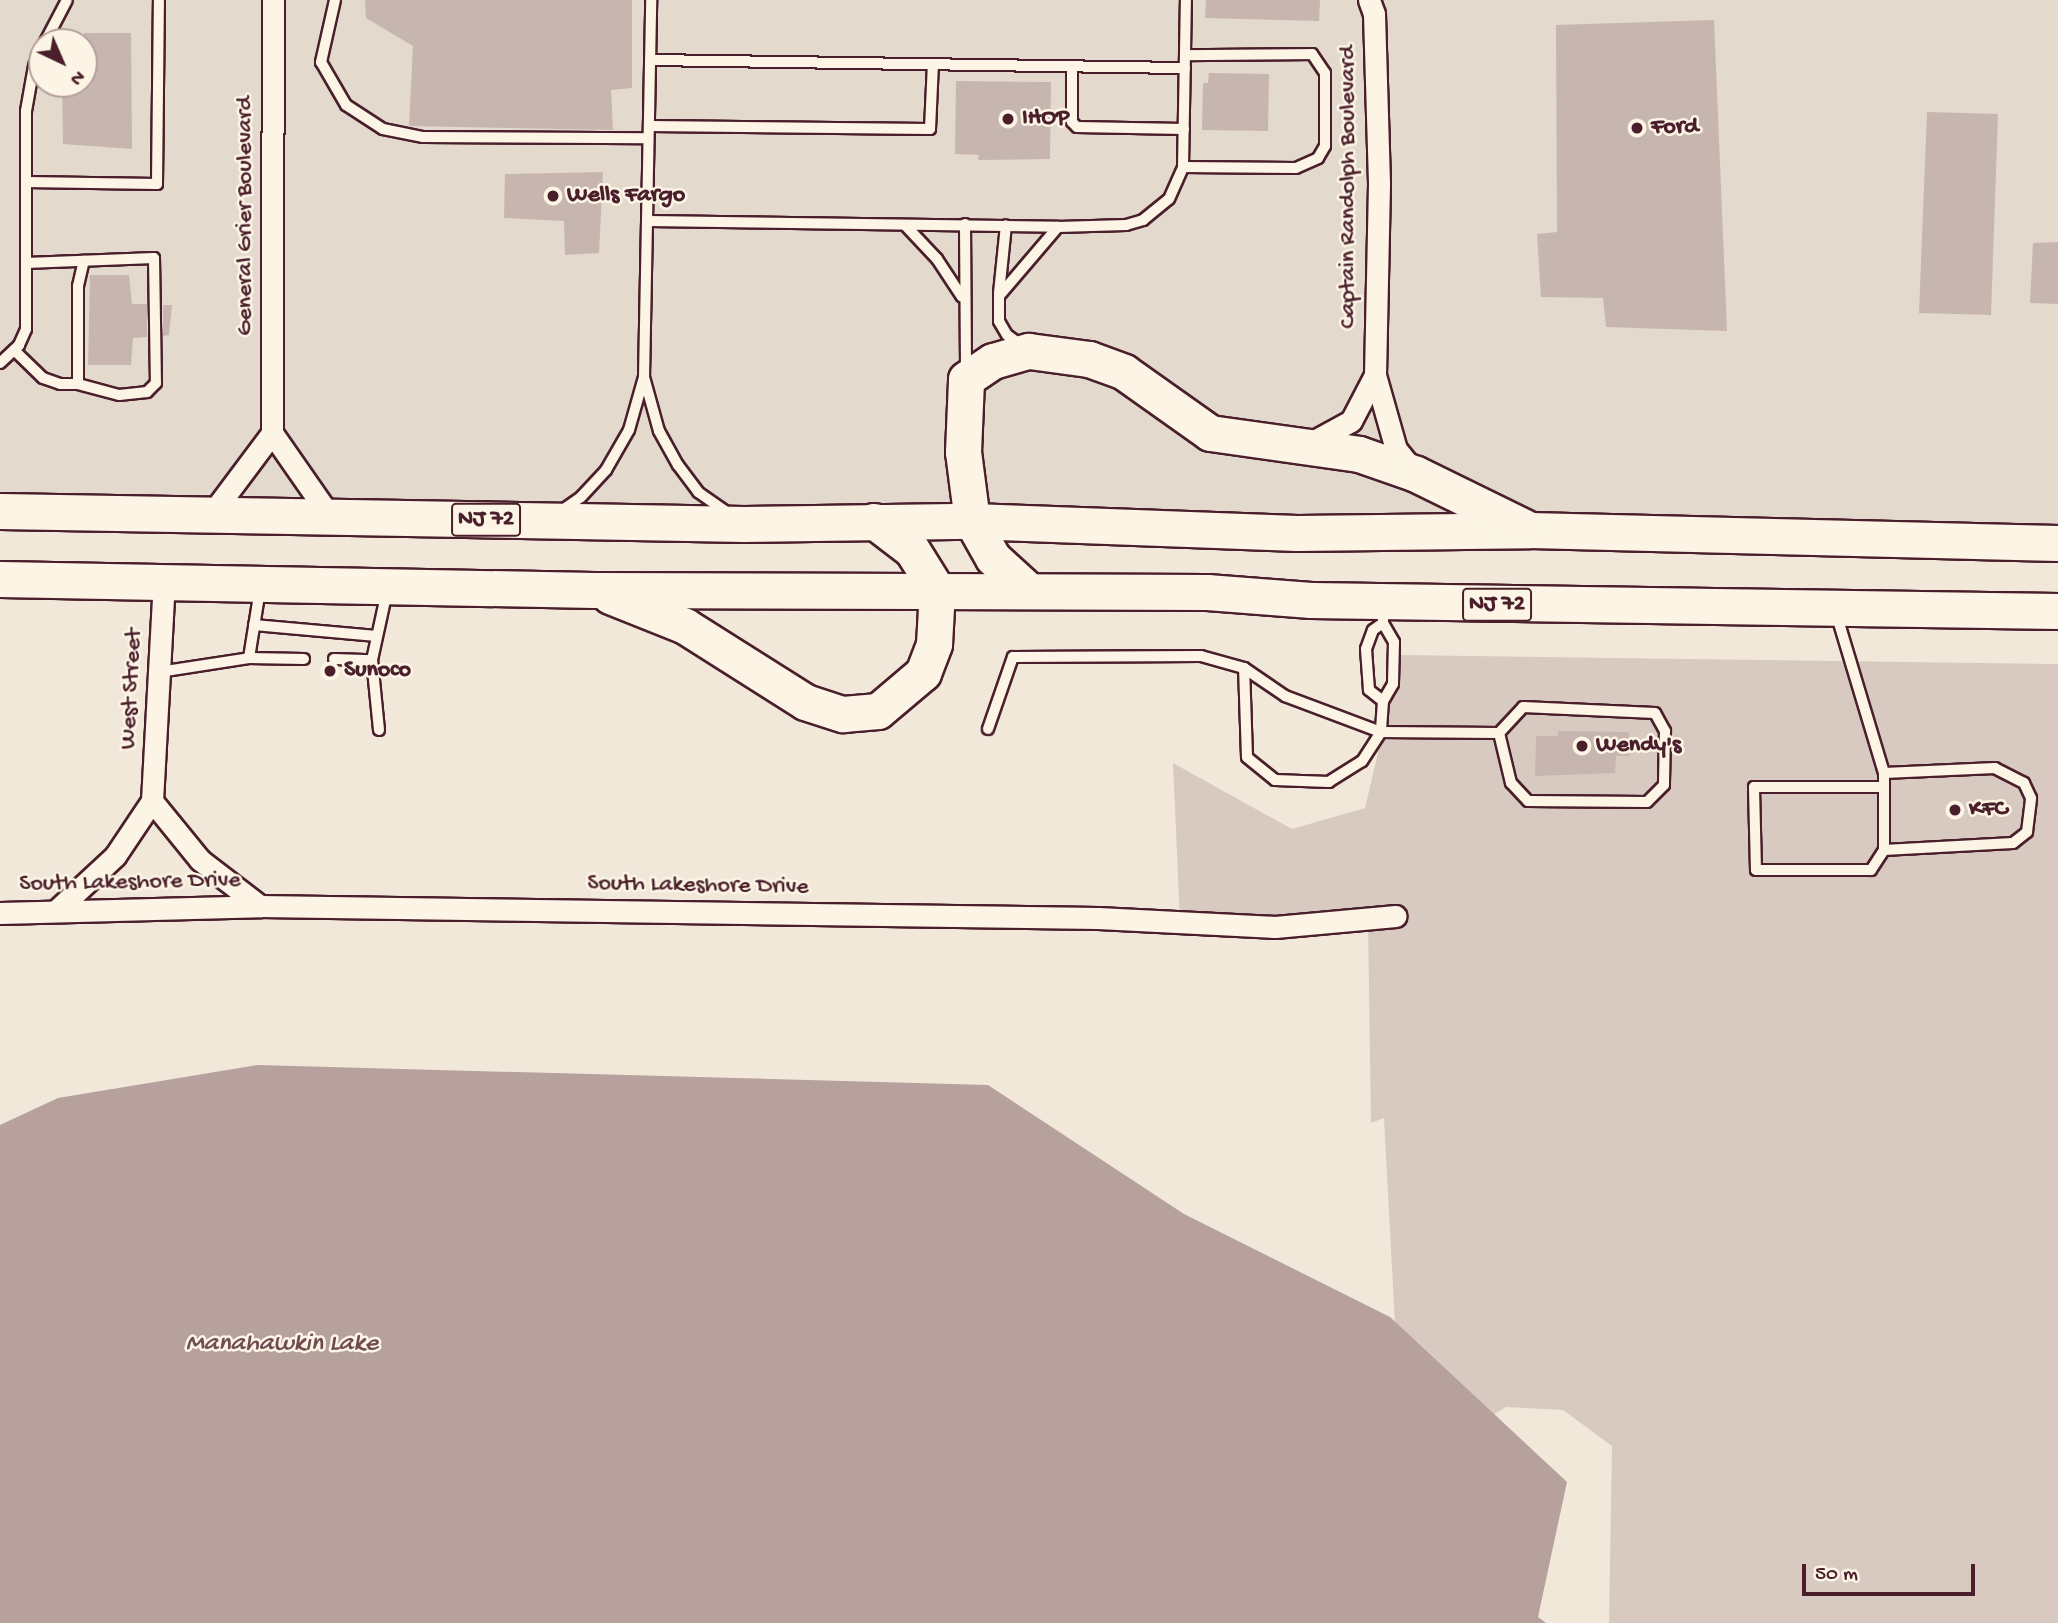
<!DOCTYPE html>
<style>
body{margin:0}
#map{position:relative;width:2058px;height:1623px;overflow:hidden;background:#f1e8da;font-family:"Gochi Hand",sans-serif}
div>[style]{position:absolute}
.built>*{inset:0;background:#e4d9cd}
.green>*{inset:0;background:#d8cac0}
.water>*{inset:0;background:#b6a19c}
.building>*{inset:0;background:#c7b6af}
.roads{filter:drop-shadow(2px 0 #4a1f2b) drop-shadow(-2px 0 #4a1f2b) drop-shadow(0 2px #4a1f2b) drop-shadow(0 -2px #4a1f2b)}
.service>*{height:10px;margin:-5px;padding:0 5px;transform-origin:5px;border-radius:5px;background:#fcf5e5}
.minor>*{height:21px;margin:-10.5px;padding:0 10.5px;transform-origin:10.5px;border-radius:10.5px;background:#fcf5e5}
.trunk>*{height:35px;margin:-17.5px;padding:0 17.5px;transform-origin:17.5px;border-radius:17.5px;background:#fcf5e5}
.dots>*{width:19px;height:19px;translate:-50% -50%;box-sizing:border-box;border:4px solid #fcf5e5;border-radius:50%}
span{translate:-50% -50%;white-space:nowrap;text-align:center;line-height:1.15;-webkit-text-stroke:5px #fcf5e5;paint-order:stroke}
.shield-label span{padding:2px 5px;background:#fcf5e5;border:2px solid;border-radius:5px;-webkit-text-stroke-width:0}
.shield-label{font-size:23px;color:#4a1f2b;font-weight:700}
.poi-label{font-size:24px;color:#4a1f2b;font-weight:700}
.left{translate:0 -50%;text-align:left}
.street-label{font-size:24px;color:#4a1f2b}
.water-label{font-size:26px;color:#704c53;font-style:italic}
.north{position:absolute;left:28px;top:28px;width:70px;height:70px;box-sizing:border-box;background:#fcf5e5;border:2px solid #b59f9b;border-radius:50%;rotate:136deg;font-size:19px;font-weight:700;line-height:28px;text-align:center;color:#4a1f2b}
.north::after{content:'';display:block;margin:auto;width:24px;height:32px;background:#4a1f2b;clip-path:polygon(50% 0,100% 100%,50% 72%,0 100%)}
.scale{position:absolute;left:1802px;top:1564px;width:173px;height:32px;box-sizing:border-box;border:4px solid #4a1f2b;border-top:0;padding-left:9px;font-size:21px;line-height:24px;white-space:nowrap;color:#4a1f2b;-webkit-text-stroke:5px #fcf5e5;paint-order:stroke}
</style>
<div id="map">
<div class="built">
<i style="clip-path:polygon(evenodd,0 0,2058px 0,2058px 543px,0 510px,0 0,42px 42px,84px 42px,84px 84px,42px 84px,42px 42px)"></i>
</div>
<div class="green">
<i style="clip-path:polygon(1401px 655px,2058px 664px,2058px 1623px,1609px 1623px,1612px 1446px,1563px 1410px,1506px 1407px,1489px 1417px,1396px 1343px,1384px 1118px,1371px 1123px,1368px 923px,1180px 921px,1173px 763px,1292px 829px,1365px 808px)"></i>
</div>
<div class="water">
<i style="clip-path:polygon(257px 1065px,988px 1085px,1184px 1214px,1390px 1317px,1567px 1482px,1538px 1617px,1546px 1623px,0 1623px,0 1125px,58px 1098px)"></i>
</div>
<div class="building">
<i style="clip-path:polygon(365px 0,632px 0,632px 88px,611px 90px,613px 130px,409px 126px,413px 46px,366px 18px)"></i>
<i style="clip-path:polygon(1206px 0,1320px 0,1319px 21px,1205px 18px)"></i>
<i style="clip-path:polygon(1714px 20px,1727px 331px,1606px 327px,1603px 298px,1541px 297px,1537px 234px,1557px 232px,1556px 25px)"></i>
<i style="clip-path:polygon(84px 33px,131px 33px,132px 149px,63px 144px,62px 84px,84px 84px)"></i>
<i style="clip-path:polygon(1209px 73px,1269px 74px,1268px 131px,1202px 130px,1203px 83px,1208px 83px)"></i>
<i style="clip-path:polygon(956px 81px,1051px 82px,1050px 159px,978px 160px,979px 155px,955px 154px)"></i>
<i style="clip-path:polygon(1927px 112px,1998px 114px,1991px 315px,1919px 313px)"></i>
<i style="clip-path:polygon(603px 172px,599px 253px,565px 255px,564px 221px,504px 218px,505px 174px)"></i>
<i style="clip-path:polygon(2058px 242px,2058px 304px,2030px 303px,2033px 243px)"></i>
<i style="clip-path:polygon(90px 275px,129px 275px,132px 304px,147px 304px,147px 337px,133px 338px,131px 365px,88px 365px)"></i>
<i style="clip-path:polygon(163px 305px,172px 305px,169px 335px,163px 336px)"></i>
<i style="clip-path:polygon(1558px 731px,1629px 732px,1629px 756px,1616px 756px,1615px 773px,1535px 776px,1536px 736px,1558px 736px)"></i>
</div>
<div class="roads">
<div class="service">
<i style="left:335px;top:0;width:64px;rotate:102.7deg"></i>
<i style="left:321px;top:62px;width:50px;rotate:59.8deg"></i>
<i style="left:346px;top:105px;width:44px;rotate:33deg"></i>
<i style="left:383px;top:129px;width:41px;rotate:11.3deg"></i>
<i style="left:423px;top:137px;width:225px;rotate:0.3deg"></i>
<i style="left:45px;top:42px;width:47px;rotate:-62.4deg"></i>
<i style="left:650px;top:60px;width:535px;rotate:0.86deg"></i>
<i style="left:1072px;top:67px;width:55px;rotate:90deg"></i>
<i style="left:1072px;top:122px;width:7px;rotate:45deg"></i>
<i style="left:1077px;top:127px;width:107px;rotate:1.1deg"></i>
<i style="left:649px;top:126px;width:281px;rotate:0.6deg"></i>
<i style="left:930px;top:129px;width:65px;rotate:-87.4deg"></i>
<i style="left:1183px;top:167px;width:113px;rotate:0.5deg"></i>
<i style="left:1296px;top:168px;width:24px;rotate:-24deg"></i>
<i style="left:1318px;top:158px;width:14px;rotate:-60deg"></i>
<i style="left:1325px;top:146px;width:73px;rotate:-90deg"></i>
<i style="left:1325px;top:73px;width:23px;rotate:-124deg"></i>
<i style="left:1312px;top:54px;width:127px;rotate:179.5deg"></i>
<i style="left:26px;top:182px;width:131px;rotate:0.9deg"></i>
<i style="left:157px;top:184px;width:184px;rotate:-89.4deg"></i>
<i style="left:649px;top:221px;width:409px;rotate:0.8deg"></i>
<i style="left:1058px;top:227px;width:68px;rotate:-1.7deg"></i>
<i style="left:1126px;top:225px;width:18px;rotate:-16deg"></i>
<i style="left:1143px;top:220px;width:33px;rotate:-39deg"></i>
<i style="left:1169px;top:199px;width:35px;rotate:-66deg"></i>
<i style="left:1183px;top:167px;width:167px;rotate:-89deg"></i>
<i style="left:965px;top:224px;width:148px;rotate:89.6deg"></i>
<i style="left:905px;top:225px;width:47px;rotate:46.7deg"></i>
<i style="left:937px;top:259px;width:45px;rotate:56.7deg"></i>
<i style="left:26px;top:263px;width:128px;rotate:-2.2deg"></i>
<i style="left:154px;top:258px;width:125px;rotate:89.1deg"></i>
<i style="left:156px;top:383px;width:13px;rotate:135deg"></i>
<i style="left:147px;top:392px;width:28px;rotate:174deg"></i>
<i style="left:119px;top:395px;width:42px;rotate:-165deg"></i>
<i style="left:78px;top:384px;width:98px;rotate:-90deg"></i>
<i style="left:78px;top:286px;width:26px;rotate:-77deg"></i>
<i style="left:999px;top:293px;width:68px;rotate:-84.1deg"></i>
<i style="left:1021px;top:345px;width:17px;rotate:-144deg"></i>
<i style="left:1007px;top:335px;width:16px;rotate:-120deg"></i>
<i style="left:999px;top:321px;width:25px;rotate:-90deg"></i>
<i style="left:999px;top:296px;width:91px;rotate:-49.5deg"></i>
<i style="left:14px;top:350px;width:40px;rotate:44deg"></i>
<i style="left:43px;top:378px;width:18px;rotate:19deg"></i>
<i style="left:60px;top:384px;width:18px"></i>
<i style="left:0;top:363px;width:26px;rotate:-43deg"></i>
<i style="left:19px;top:345px;width:17px;rotate:-66deg"></i>
<i style="left:26px;top:329px;width:218px;rotate:-90deg"></i>
<i style="left:26px;top:111px;width:46px;rotate:-79.9deg"></i>
<i style="left:34px;top:66px;width:19px;rotate:-65deg"></i>
<i style="left:644px;top:377px;width:377px;rotate:-88.9deg"></i>
<i style="left:561px;top:511px;width:24px;rotate:-35deg"></i>
<i style="left:581px;top:497px;width:37px;rotate:-47deg"></i>
<i style="left:606px;top:470px;width:46px;rotate:-60.1deg"></i>
<i style="left:629px;top:430px;width:55px;rotate:-74.2deg"></i>
<i style="left:644px;top:377px;width:56px;rotate:74.5deg"></i>
<i style="left:659px;top:431px;width:39px;rotate:61deg"></i>
<i style="left:678px;top:465px;width:34px;rotate:53deg"></i>
<i style="left:698px;top:492px;width:39px;rotate:35deg"></i>
<i style="left:1383px;top:605px;width:18px;rotate:90deg"></i>
<i style="left:1383px;top:623px;width:22px;rotate:60deg"></i>
<i style="left:1394px;top:642px;width:42px;rotate:91.4deg"></i>
<i style="left:1393px;top:684px;width:20px;rotate:120deg"></i>
<i style="left:1383px;top:701px;width:31px;rotate:94deg"></i>
<i style="left:1381px;top:732px;width:118px;rotate:0.5deg"></i>
<i style="left:1499px;top:733px;width:35px;rotate:-47deg"></i>
<i style="left:1523px;top:707px;width:132px;rotate:2.6deg"></i>
<i style="left:1655px;top:713px;width:21px;rotate:61deg"></i>
<i style="left:1665px;top:731px;width:54px;rotate:91.1deg"></i>
<i style="left:1664px;top:785px;width:24px;rotate:135deg"></i>
<i style="left:1647px;top:802px;width:119px;rotate:-179.5deg"></i>
<i style="left:1528px;top:801px;width:25px;rotate:-133deg"></i>
<i style="left:1511px;top:783px;width:51px;rotate:-103.5deg"></i>
<i style="left:1836px;top:613px;width:167px;rotate:73.3deg"></i>
<i style="left:1884px;top:773px;width:77px;rotate:90deg"></i>
<i style="left:1884px;top:850px;width:24px;rotate:123deg"></i>
<i style="left:1871px;top:870px;width:115px;rotate:180deg"></i>
<i style="left:1756px;top:870px;width:83px;rotate:-91.4deg"></i>
<i style="left:1754px;top:787px;width:130px"></i>
<i style="left:254px;top:625px;width:123px;rotate:5.1deg"></i>
<i style="left:249px;top:658px;width:55px;rotate:1deg"></i>
<i style="left:334px;top:659px;width:38px;rotate:2deg"></i>
<i style="left:1244px;top:668px;width:50px;rotate:34.3deg"></i>
<i style="left:1285px;top:696px;width:103px;rotate:20.6deg"></i>
<i style="left:1381px;top:732px;width:35px;rotate:123deg"></i>
<i style="left:1362px;top:761px;width:39px;rotate:148deg"></i>
<i style="left:1329px;top:782px;width:54px;rotate:-177.9deg"></i>
<i style="left:1275px;top:780px;width:36px;rotate:-141deg"></i>
<i style="left:1247px;top:757px;width:89px;rotate:-91.9deg"></i>
<i style="left:159px;top:672px;width:91px;rotate:-8.8deg"></i>
<i style="left:249px;top:658px;width:70px;rotate:-80.9deg"></i>
<i style="left:1383px;top:701px;width:18px;rotate:-142deg"></i>
<i style="left:1369px;top:690px;width:41px;rotate:-94.2deg"></i>
<i style="left:1366px;top:649px;width:20px;rotate:-70deg"></i>
<i style="left:1373px;top:630px;width:12px;rotate:-35deg"></i>
<i style="left:988px;top:729px;width:76px;rotate:-70.9deg"></i>
<i style="left:1013px;top:657px;width:188px;rotate:-0.3deg"></i>
<i style="left:1201px;top:656px;width:45px;rotate:15.6deg"></i>
<i style="left:379px;top:730px;width:70px;rotate:-95.7deg"></i>
<i style="left:372px;top:660px;width:71px;rotate:-77.7deg"></i>
<i style="left:1884px;top:850px;width:129px;rotate:-3.1deg"></i>
<i style="left:2013px;top:843px;width:18px;rotate:-38deg"></i>
<i style="left:2027px;top:832px;width:34px;rotate:-83deg"></i>
<i style="left:2031px;top:798px;width:17px;rotate:-115deg"></i>
<i style="left:2024px;top:783px;width:33px;rotate:-153deg"></i>
<i style="left:1995px;top:768px;width:111px;rotate:177.4deg"></i>
</div>
<div class="minor">
<i style="left:1369px;top:0;width:15px;rotate:70deg"></i>
<i style="left:1374px;top:14px;width:170px;rotate:88.3deg"></i>
<i style="left:1379px;top:184px;width:191px;rotate:91.2deg"></i>
<i style="left:1375px;top:375px;width:77px;rotate:74.2deg"></i>
<i style="left:1396px;top:449px;width:27px;rotate:51deg"></i>
<i style="left:272px;top:433px;width:103px;rotate:55.2deg"></i>
<i style="left:1307px;top:445px;width:50px;rotate:-28.6deg"></i>
<i style="left:1351px;top:421px;width:52px;rotate:-62.4deg"></i>
<i style="left:210px;top:516px;width:104px;rotate:-53.2deg"></i>
<i style="left:272px;top:433px;width:433px;rotate:-89.9deg"></i>
<i style="left:152px;top:801px;width:76px;rotate:50.9deg"></i>
<i style="left:200px;top:860px;width:76px;rotate:37.5deg"></i>
<i style="left:58px;top:909px;width:78px;rotate:-42.9deg"></i>
<i style="left:115px;top:856px;width:66px;rotate:-56.1deg"></i>
<i style="left:152px;top:801px;width:220px;rotate:-86.9deg"></i>
<i style="left:0;top:913px;width:260px;rotate:-1.5deg"></i>
<i style="left:260px;top:906px;width:838px;rotate:0.82deg"></i>
<i style="left:1098px;top:918px;width:177px;rotate:2.9deg"></i>
<i style="left:1275px;top:927px;width:121px;rotate:-5.2deg"></i>
</div>
<div class="trunk">
<i style="left:0;top:511px;width:744px;rotate:1deg"></i>
<i style="left:744px;top:524px;width:228px;rotate:-0.8deg"></i>
<i style="left:972px;top:521px;width:325px;rotate:2.1deg"></i>
<i style="left:1297px;top:533px;width:233px;rotate:-0.7deg"></i>
<i style="left:1530px;top:530px;width:528px;rotate:1.41deg"></i>
<i style="left:0;top:579px;width:594px;rotate:1.06deg"></i>
<i style="left:594px;top:590px;width:613px;rotate:0.19deg"></i>
<i style="left:1207px;top:592px;width:104px;rotate:4.4deg"></i>
<i style="left:1311px;top:600px;width:747px;rotate:0.84deg"></i>
<i style="left:1027px;top:589px;width:46px;rotate:-137.6deg"></i>
<i style="left:993px;top:558px;width:43px;rotate:-119.6deg"></i>
<i style="left:972px;top:521px;width:70px;rotate:-97.4deg"></i>
<i style="left:963px;top:452px;width:73px;rotate:-87.6deg"></i>
<i style="left:966px;top:379px;width:32px;rotate:-34deg"></i>
<i style="left:993px;top:361px;width:37px;rotate:-16deg"></i>
<i style="left:1029px;top:351px;width:61px;rotate:7.6deg"></i>
<i style="left:1089px;top:359px;width:37px;rotate:20deg"></i>
<i style="left:1124px;top:372px;width:105px;rotate:35.3deg"></i>
<i style="left:1210px;top:433px;width:150px;rotate:8deg"></i>
<i style="left:1359px;top:454px;width:60px;rotate:19.3deg"></i>
<i style="left:1416px;top:474px;width:120px;rotate:26.1deg"></i>
<i style="left:610px;top:596px;width:81px;rotate:21.8deg"></i>
<i style="left:685px;top:626px;width:142px;rotate:32.3deg"></i>
<i style="left:805px;top:702px;width:40px;rotate:18deg"></i>
<i style="left:843px;top:714px;width:35px;rotate:-5deg"></i>
<i style="left:878px;top:711px;width:59px;rotate:-40.2deg"></i>
<i style="left:923px;top:673px;width:31px;rotate:-69deg"></i>
<i style="left:934px;top:644px;width:54px;rotate:-86.8deg"></i>
<i style="left:937px;top:590px;width:47px;rotate:-122deg"></i>
<i style="left:912px;top:550px;width:48px;rotate:-142.7deg"></i>
</div>
</div>
<div class="dots">
<i style="left:1008px;top:119px;background:#4a1f2b"></i>
<i style="left:1637px;top:128px;background:#4a1f2b"></i>
<i style="left:553px;top:196px;background:#4a1f2b"></i>
<i style="left:330px;top:671px;background:#4a1f2b"></i>
<i style="left:1582px;top:746px;background:#4a1f2b"></i>
<i style="left:1955px;top:810px;background:#4a1f2b"></i>
</div>
<div class="shield-label">
<span style="left:486px;top:520px">NJ 72</span>
<span style="left:1497px;top:605px">NJ 72</span>
</div>
<div class="poi-label">
<span class="left" style="left:1022px;top:119px">IHOP</span>
<span class="left" style="left:1651px;top:128px">Ford</span>
<span class="left" style="left:567px;top:196px">Wells Fargo</span>
<span class="left" style="left:344px;top:671px">Sunoco</span>
<span class="left" style="left:1596px;top:746px">Wendy's</span>
<span class="left" style="left:1969px;top:810px">KFC</span>
</div>
<div class="street-label">
<span style="left:1349px;top:187px;rotate:-90deg">Captain Randolph Boulevard</span>
<span style="left:246px;top:216px;rotate:-90deg">General Grier Boulevard</span>
<span style="left:132px;top:689px;rotate:-87deg">West Street</span>
<span style="left:130px;top:883px;rotate:-1deg">South Lakeshore Drive</span>
<span style="left:698px;top:886px;rotate:1deg">South Lakeshore Drive</span>
</div>
<div class="water-label">
<span style="left:282px;top:1345px">Manahawkin Lake</span>
</div>
<div class="north">N</div>
<div class="scale">50 m</div>
</div>
